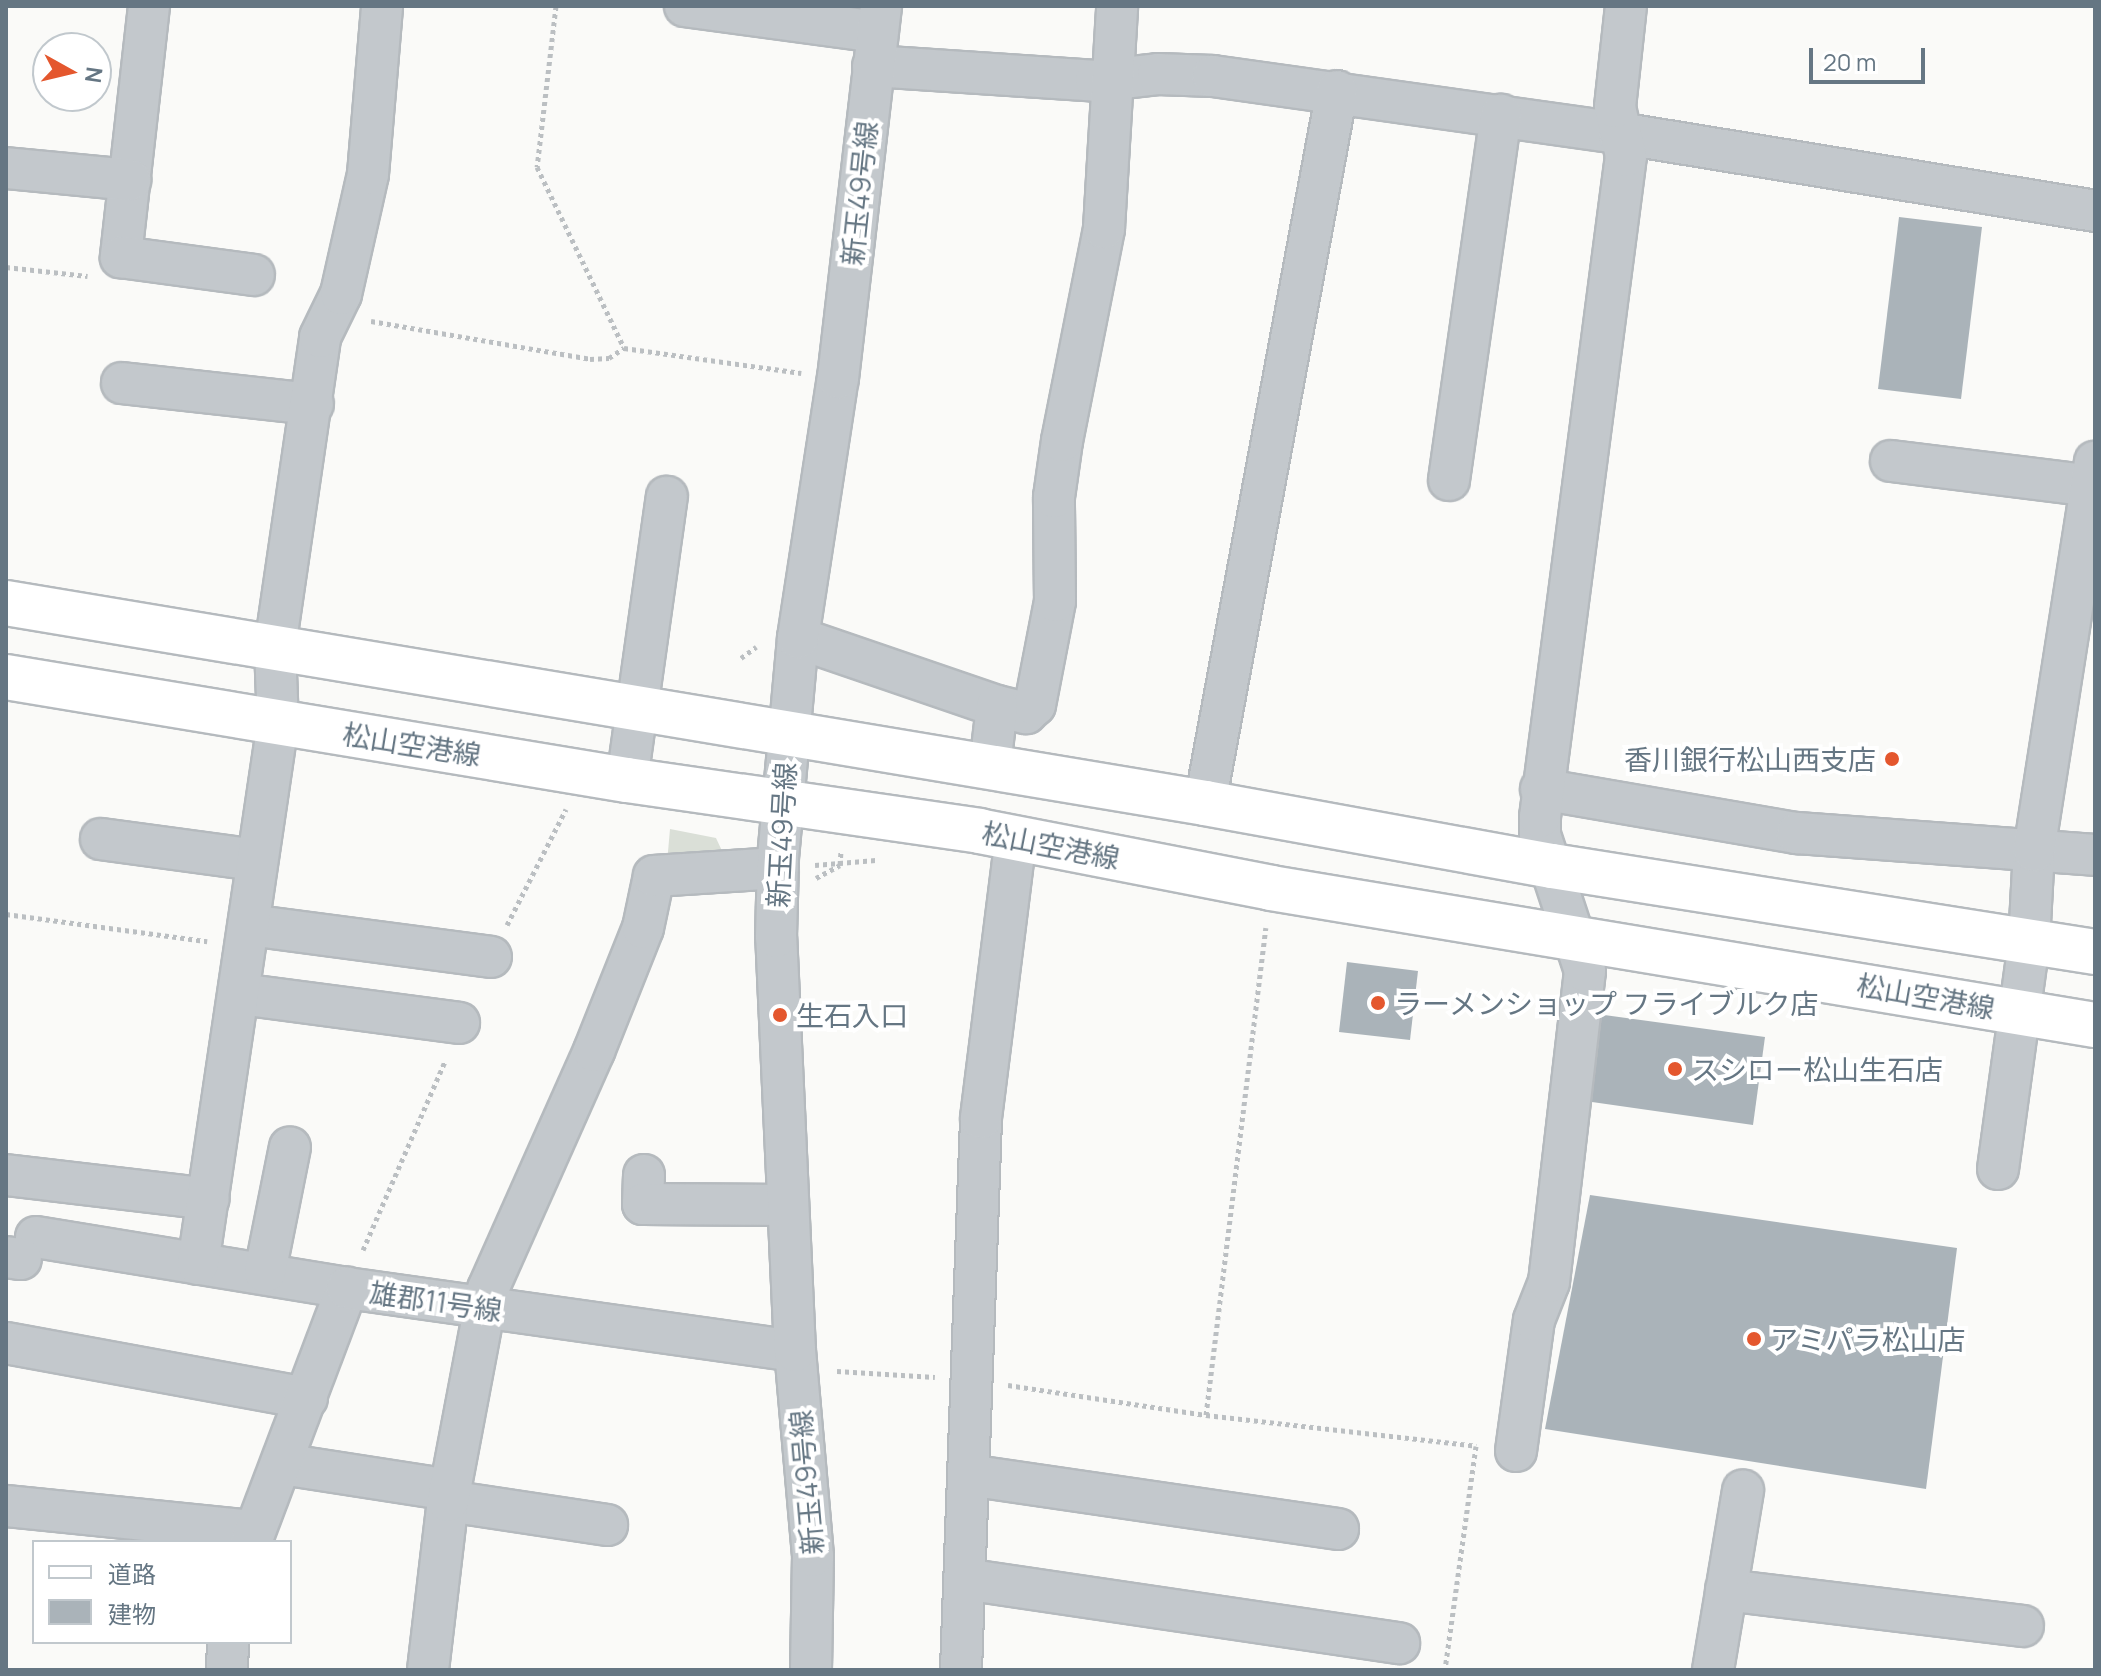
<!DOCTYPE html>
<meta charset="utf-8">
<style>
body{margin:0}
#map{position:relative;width:2101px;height:1676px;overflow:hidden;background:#fafaf8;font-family:Manrope,"Noto Sans JP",sans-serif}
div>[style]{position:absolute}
.green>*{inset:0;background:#dadfd7}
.building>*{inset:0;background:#aab3b9}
.path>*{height:5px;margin-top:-2.5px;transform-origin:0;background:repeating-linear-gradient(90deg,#bbbfc2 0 4px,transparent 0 8px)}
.roads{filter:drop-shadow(2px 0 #b5babe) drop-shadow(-2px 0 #b5babe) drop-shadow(0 2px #b5babe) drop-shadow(0 -2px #b5babe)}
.street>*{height:40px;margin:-20px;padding:0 20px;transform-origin:20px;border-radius:20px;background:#c3c8cc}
.primary>*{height:44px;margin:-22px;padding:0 22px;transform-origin:22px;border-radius:22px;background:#fff}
.dots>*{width:22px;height:22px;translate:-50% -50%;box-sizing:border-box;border:4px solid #fff;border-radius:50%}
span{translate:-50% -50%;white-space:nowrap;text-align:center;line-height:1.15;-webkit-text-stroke:8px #fff;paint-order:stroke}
.street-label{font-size:28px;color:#657683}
.poi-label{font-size:28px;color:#657683}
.right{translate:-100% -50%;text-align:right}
.left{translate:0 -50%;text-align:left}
.frame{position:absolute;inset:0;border:8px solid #657683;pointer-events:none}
.legend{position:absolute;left:32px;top:1540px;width:260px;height:104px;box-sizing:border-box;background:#fff;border:2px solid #c1c8cd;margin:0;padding:10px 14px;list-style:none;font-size:24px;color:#657683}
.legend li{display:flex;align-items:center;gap:16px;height:40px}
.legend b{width:40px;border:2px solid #c1c8cd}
.north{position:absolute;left:32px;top:32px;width:80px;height:80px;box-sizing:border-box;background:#fff;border:2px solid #c1c8cd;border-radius:50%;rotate:98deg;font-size:22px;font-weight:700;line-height:32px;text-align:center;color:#657683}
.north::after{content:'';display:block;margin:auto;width:28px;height:36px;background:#e4572e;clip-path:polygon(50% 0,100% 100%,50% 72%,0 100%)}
.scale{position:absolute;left:1809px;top:48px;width:116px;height:36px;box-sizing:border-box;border:4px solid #657683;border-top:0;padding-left:10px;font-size:24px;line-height:28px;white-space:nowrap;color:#657683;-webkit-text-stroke:6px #fff;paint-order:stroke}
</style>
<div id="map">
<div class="green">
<i style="clip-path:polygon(670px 829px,716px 838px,723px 853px,667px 863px)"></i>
</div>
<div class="building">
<i style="clip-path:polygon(1899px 217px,1982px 227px,1961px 399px,1878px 389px)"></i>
<i style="clip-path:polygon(1347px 962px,1418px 971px,1410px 1040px,1339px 1032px)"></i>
<i style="clip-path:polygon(1597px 1014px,1765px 1037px,1753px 1125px,1585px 1101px)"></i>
<i style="clip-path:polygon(1590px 1195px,1957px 1248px,1926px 1489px,1545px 1429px)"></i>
</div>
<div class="path">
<i style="left:556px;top:6px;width:162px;rotate:96.7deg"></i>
<i style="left:537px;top:167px;width:201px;rotate:64.3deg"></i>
<i style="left:6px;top:267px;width:82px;rotate:6.3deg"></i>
<i style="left:371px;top:321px;width:222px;rotate:9.8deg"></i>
<i style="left:590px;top:359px;width:19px;rotate:-3deg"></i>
<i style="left:609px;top:358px;width:18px;rotate:-34deg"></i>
<i style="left:624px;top:348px;width:179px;rotate:8deg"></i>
<i style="left:741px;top:658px;width:19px;rotate:-36deg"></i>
<i style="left:815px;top:865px;width:61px;rotate:-4.7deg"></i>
<i style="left:816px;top:878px;width:27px;rotate:-28deg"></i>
<i style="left:840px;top:865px;width:15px;rotate:-86deg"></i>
<i style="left:6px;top:914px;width:203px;rotate:7.7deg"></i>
<i style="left:507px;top:925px;width:130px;rotate:-63deg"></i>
<i style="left:363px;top:1250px;width:206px;rotate:-66.5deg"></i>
<i style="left:837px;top:1371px;width:98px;rotate:3.5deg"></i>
<i style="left:1008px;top:1385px;width:200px;rotate:8.6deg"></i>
<i style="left:1206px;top:1415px;width:272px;rotate:6.5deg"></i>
<i style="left:1476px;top:1446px;width:226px;rotate:97.9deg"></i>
<i style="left:1206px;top:1415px;width:491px;rotate:-83deg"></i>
</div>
<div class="roads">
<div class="street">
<i style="left:149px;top:6px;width:253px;rotate:96.4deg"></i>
<i style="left:121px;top:257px;width:134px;rotate:7.7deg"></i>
<i style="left:685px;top:6px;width:194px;rotate:7.7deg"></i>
<i style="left:873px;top:66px;width:224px;rotate:3.8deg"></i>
<i style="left:1096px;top:81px;width:62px;rotate:-6.4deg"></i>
<i style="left:1158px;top:74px;width:55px;rotate:2.1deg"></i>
<i style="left:1213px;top:76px;width:410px;rotate:8deg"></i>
<i style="left:1619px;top:133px;width:482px;rotate:9.3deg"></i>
<i style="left:6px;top:168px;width:125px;rotate:5.5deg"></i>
<i style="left:122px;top:383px;width:192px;rotate:6.3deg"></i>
<i style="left:1891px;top:461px;width:202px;rotate:7.1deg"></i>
<i style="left:1449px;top:480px;width:369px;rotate:-81.9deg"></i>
<i style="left:798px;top:638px;width:210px;rotate:18.9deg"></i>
<i style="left:997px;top:706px;width:30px;rotate:14deg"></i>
<i style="left:1026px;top:713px;width:12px;rotate:-42deg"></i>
<i style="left:1035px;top:705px;width:106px;rotate:-79.1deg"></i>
<i style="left:1055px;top:601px;width:104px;rotate:-90.6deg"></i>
<i style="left:1054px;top:497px;width:57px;rotate:-81.9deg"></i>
<i style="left:1062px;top:441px;width:217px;rotate:-78.8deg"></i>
<i style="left:1104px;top:228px;width:222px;rotate:-86.6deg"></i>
<i style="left:990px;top:766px;width:60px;rotate:-83.3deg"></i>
<i style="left:627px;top:780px;width:286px;rotate:-82deg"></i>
<i style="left:1541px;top:789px;width:260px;rotate:9.8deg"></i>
<i style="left:1797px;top:833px;width:299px;rotate:4.2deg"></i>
<i style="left:1205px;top:803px;width:724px;rotate:-79.5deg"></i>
<i style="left:101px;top:839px;width:156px;rotate:7.7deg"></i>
<i style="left:249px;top:925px;width:244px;rotate:7.5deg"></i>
<i style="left:240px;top:994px;width:221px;rotate:7.5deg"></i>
<i style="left:1998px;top:1169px;width:229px;rotate:-82.2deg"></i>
<i style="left:2029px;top:942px;width:91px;rotate:-86.9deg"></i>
<i style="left:2034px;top:851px;width:394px;rotate:-81.1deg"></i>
<i style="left:6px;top:1175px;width:204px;rotate:6.7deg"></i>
<i style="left:644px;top:1175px;width:29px;rotate:92deg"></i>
<i style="left:643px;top:1204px;width:145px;rotate:0.4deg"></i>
<i style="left:36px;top:1237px;width:315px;rotate:9.3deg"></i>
<i style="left:6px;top:1257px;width:15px;rotate:8deg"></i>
<i style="left:198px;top:1264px;width:547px;rotate:-81.59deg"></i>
<i style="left:278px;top:723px;width:76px;rotate:-92.3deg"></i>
<i style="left:275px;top:647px;width:313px;rotate:-81.7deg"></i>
<i style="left:320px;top:337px;width:48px;rotate:-64deg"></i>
<i style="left:341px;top:294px;width:123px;rotate:-77.3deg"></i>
<i style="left:368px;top:174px;width:169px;rotate:-85.2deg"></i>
<i style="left:265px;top:1272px;width:127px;rotate:-78.7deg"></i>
<i style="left:6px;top:1343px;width:306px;rotate:10.4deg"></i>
<i style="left:1516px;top:1451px;width:132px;rotate:-82.2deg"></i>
<i style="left:1534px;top:1320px;width:41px;rotate:-68.5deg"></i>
<i style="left:1549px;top:1282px;width:313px;rotate:-83.4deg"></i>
<i style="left:1585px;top:971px;width:143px;rotate:-108.3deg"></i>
<i style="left:1540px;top:835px;width:18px;rotate:-90deg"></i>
<i style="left:1540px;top:817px;width:667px;rotate:-82.59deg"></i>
<i style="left:1626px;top:156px;width:50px;rotate:-102.7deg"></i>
<i style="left:1615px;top:107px;width:102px;rotate:-83.8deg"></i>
<i style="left:282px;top:1464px;width:170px;rotate:8.8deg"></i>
<i style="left:968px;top:1475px;width:374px;rotate:8.3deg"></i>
<i style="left:448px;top:1501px;width:161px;rotate:8.6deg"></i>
<i style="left:6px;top:1506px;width:249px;rotate:5.8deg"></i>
<i style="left:251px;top:1542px;width:272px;rotate:-69.3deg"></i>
<i style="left:347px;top:1288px;width:452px;rotate:8deg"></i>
<i style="left:964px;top:1579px;width:440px;rotate:8.4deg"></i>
<i style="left:1726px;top:1590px;width:299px;rotate:6.9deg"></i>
<i style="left:227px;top:1670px;width:28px;rotate:-88deg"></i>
<i style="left:428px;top:1670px;width:170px;rotate:-83.3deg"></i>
<i style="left:448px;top:1501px;width:216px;rotate:-79.3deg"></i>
<i style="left:488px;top:1289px;width:261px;rotate:-66deg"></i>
<i style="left:594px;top:1051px;width:132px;rotate:-68.3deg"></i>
<i style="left:643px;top:928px;width:53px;rotate:-78.1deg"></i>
<i style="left:654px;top:876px;width:124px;rotate:-3.7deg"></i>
<i style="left:811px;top:1670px;width:114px;rotate:-89deg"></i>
<i style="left:813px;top:1556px;width:206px;rotate:-95deg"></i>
<i style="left:795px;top:1351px;width:414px;rotate:-92.6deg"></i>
<i style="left:776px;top:937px;width:79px;rotate:-88.5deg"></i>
<i style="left:778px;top:858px;width:221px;rotate:-84.8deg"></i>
<i style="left:798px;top:638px;width:263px;rotate:-81.3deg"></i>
<i style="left:838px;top:378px;width:374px;rotate:-83.4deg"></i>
<i style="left:961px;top:1670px;width:552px;rotate:-87.92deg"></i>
<i style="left:981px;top:1118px;width:283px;rotate:-82.9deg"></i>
<i style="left:1713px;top:1670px;width:182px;rotate:-80.5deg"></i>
</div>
<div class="primary">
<i style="left:6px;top:603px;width:1216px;rotate:9.47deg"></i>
<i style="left:1205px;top:803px;width:353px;rotate:10.3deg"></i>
<i style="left:1552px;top:866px;width:550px;rotate:9deg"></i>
<i style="left:6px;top:677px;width:629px;rotate:9.42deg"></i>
<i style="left:627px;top:780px;width:356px;rotate:8.2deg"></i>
<i style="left:979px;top:831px;width:298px;rotate:11deg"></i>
<i style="left:1271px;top:888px;width:835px;rotate:9.44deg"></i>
</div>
</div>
<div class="dots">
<i style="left:1892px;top:759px;background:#e4572e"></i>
<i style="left:1378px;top:1003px;background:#e4572e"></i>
<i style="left:780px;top:1015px;background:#e4572e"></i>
<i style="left:1675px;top:1069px;background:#e4572e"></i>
<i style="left:1754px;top:1339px;background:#e4572e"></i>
</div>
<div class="street-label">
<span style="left:859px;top:193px;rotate:-84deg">新玉49号線</span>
<span style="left:412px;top:744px;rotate:9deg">松山空港線</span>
<span style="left:781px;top:835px;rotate:-87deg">新玉49号線</span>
<span style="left:1051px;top:845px;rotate:11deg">松山空港線</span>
<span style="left:1926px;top:996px;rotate:10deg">松山空港線</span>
<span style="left:436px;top:1301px;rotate:8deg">雄郡11号線</span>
<span style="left:806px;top:1482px;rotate:-95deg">新玉49号線</span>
</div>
<div class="poi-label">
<span class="right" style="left:1876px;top:759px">香川銀行松山西支店</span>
<span class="left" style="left:1394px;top:1003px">ラーメンショップ フライブルク店</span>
<span class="left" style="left:796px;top:1015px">生石入口</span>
<span class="left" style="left:1691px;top:1069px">スシロー松山生石店</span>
<span class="left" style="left:1770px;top:1339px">アミパラ松山店</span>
</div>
<div class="frame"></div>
<ul class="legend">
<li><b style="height:10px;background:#fff"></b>道路</li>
<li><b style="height:22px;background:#aab3b9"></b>建物</li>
</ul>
<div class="north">N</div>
<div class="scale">20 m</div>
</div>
